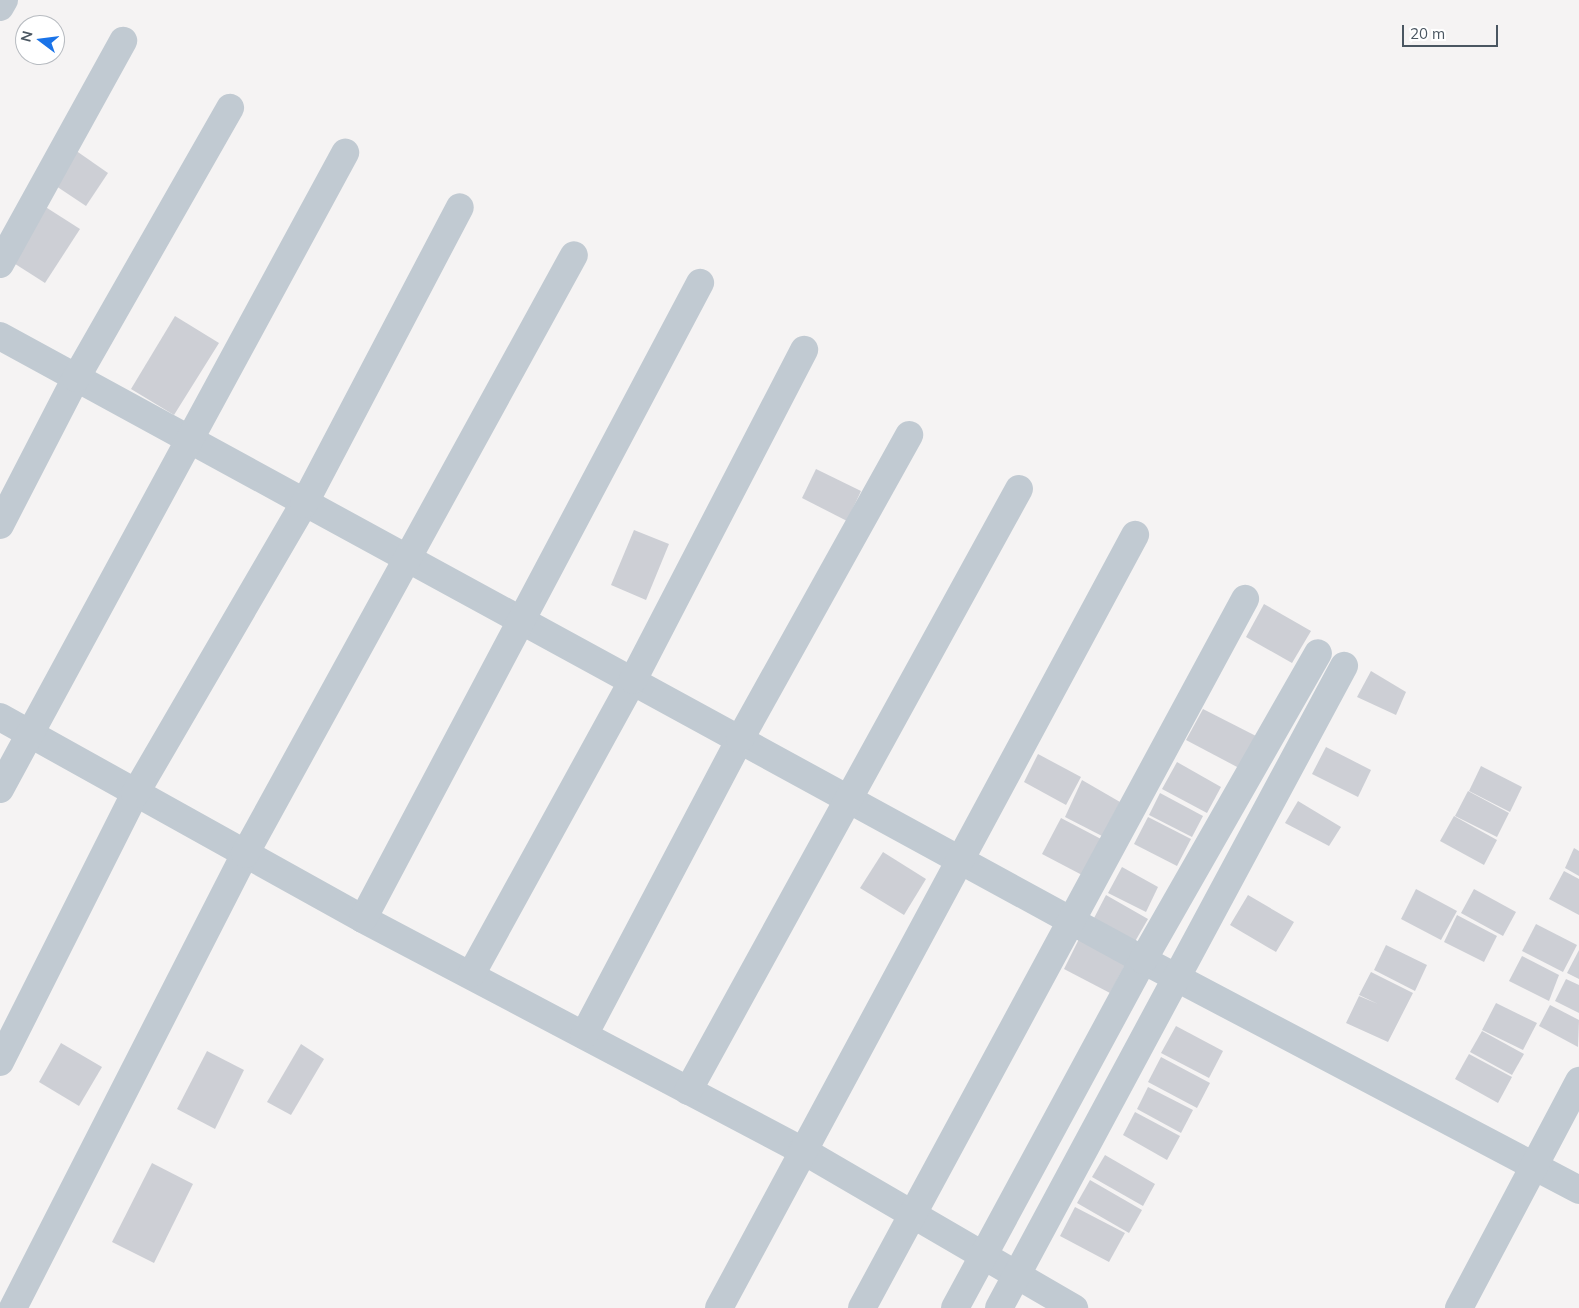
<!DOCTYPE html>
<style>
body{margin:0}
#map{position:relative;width:1579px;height:1308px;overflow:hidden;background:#f5f3f3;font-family:Mulish,sans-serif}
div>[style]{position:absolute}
.building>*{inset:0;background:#cdcfd5}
.street>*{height:28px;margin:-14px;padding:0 14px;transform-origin:14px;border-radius:14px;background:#c1cad2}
span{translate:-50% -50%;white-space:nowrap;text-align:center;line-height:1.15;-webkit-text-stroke:4px #fff;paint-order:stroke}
.north{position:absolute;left:15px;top:15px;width:50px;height:50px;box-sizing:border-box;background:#fff;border:1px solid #b7bbc0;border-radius:50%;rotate:285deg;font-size:14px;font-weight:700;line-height:20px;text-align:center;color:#4a5661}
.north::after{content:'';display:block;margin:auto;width:18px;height:22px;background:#1a73e8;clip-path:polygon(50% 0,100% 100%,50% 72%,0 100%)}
.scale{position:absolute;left:1402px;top:25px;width:96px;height:22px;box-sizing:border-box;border:2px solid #4a5661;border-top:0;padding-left:6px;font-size:15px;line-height:18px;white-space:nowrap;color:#4a5661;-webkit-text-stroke:4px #fff;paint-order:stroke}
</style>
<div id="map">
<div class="building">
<i style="clip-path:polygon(75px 150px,108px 173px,86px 206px,53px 184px)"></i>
<i style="clip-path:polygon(44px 206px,80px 229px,45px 283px,9px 260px)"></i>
<i style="clip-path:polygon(175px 316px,219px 343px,174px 415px,131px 389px)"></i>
<i style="clip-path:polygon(816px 469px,861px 491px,847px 521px,802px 498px)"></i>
<i style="clip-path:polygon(634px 530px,669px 544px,646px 600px,611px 585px)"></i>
<i style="clip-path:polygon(1264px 604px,1311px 631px,1292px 663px,1246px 637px)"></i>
<i style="clip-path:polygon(1371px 671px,1406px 692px,1396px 715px,1357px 697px)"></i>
<i style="clip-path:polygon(1203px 709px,1256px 736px,1239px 768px,1186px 740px)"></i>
<i style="clip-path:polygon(1326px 747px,1371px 770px,1358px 797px,1312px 774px)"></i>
<i style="clip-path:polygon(1038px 754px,1081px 777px,1066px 805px,1024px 782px)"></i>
<i style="clip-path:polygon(1177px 762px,1221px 787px,1207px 813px,1162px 789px)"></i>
<i style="clip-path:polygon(1481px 766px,1522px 787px,1510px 812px,1469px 791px)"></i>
<i style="clip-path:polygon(1082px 780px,1120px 802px,1102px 836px,1065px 817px)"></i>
<i style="clip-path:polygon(1468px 791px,1509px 813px,1497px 837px,1455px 816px)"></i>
<i style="clip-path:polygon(1160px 793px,1203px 816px,1192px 837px,1149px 815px)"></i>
<i style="clip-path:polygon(1298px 801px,1341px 827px,1329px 846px,1285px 823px)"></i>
<i style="clip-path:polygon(1454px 816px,1497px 840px,1484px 865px,1440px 841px)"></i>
<i style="clip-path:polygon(1148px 817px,1191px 839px,1177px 866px,1134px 844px)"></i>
<i style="clip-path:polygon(1061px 818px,1101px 839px,1082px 875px,1042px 854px)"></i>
<i style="clip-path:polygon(1574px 848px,1579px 851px,1579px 876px,1565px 868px)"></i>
<i style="clip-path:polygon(883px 852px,926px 879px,904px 915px,860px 888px)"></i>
<i style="clip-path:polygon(1122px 867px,1158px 887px,1146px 912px,1108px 893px)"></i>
<i style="clip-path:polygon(1564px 871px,1579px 879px,1579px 915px,1549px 899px)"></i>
<i style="clip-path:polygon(1416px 889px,1457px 911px,1441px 940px,1401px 919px)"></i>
<i style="clip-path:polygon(1474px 889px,1516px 912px,1503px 936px,1461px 913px)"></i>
<i style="clip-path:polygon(1106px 895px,1148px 919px,1133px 945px,1092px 922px)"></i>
<i style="clip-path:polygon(1248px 895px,1294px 922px,1276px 952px,1230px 925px)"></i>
<i style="clip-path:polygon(1457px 915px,1497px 936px,1484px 962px,1444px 942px)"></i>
<i style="clip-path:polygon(1536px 924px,1577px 945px,1563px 972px,1522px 951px)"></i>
<i style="clip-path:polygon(1081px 935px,1127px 961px,1110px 993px,1064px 969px)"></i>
<i style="clip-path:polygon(1386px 945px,1427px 965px,1415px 991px,1374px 970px)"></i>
<i style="clip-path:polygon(1579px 950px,1579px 979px,1567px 973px)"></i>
<i style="clip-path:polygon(1522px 956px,1559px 975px,1549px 1001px,1509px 981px)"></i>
<i style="clip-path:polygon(1371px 972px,1413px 993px,1388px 1042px,1346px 1023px,1359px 996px,1378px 1004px,1359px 995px)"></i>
<i style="clip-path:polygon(1566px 979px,1579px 985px,1579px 1013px,1555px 1001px)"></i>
<i style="clip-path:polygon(1496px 1003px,1537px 1023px,1523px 1050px,1482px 1030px)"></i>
<i style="clip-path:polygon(1550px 1005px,1579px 1020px,1578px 1047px,1539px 1026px)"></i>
<i style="clip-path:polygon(1176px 1026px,1223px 1051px,1209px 1078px,1161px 1053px)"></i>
<i style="clip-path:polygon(1482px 1031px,1524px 1054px,1512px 1075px,1470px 1052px)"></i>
<i style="clip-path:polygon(61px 1043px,102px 1067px,79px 1106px,39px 1082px)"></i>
<i style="clip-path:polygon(301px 1044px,324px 1059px,291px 1115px,267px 1102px)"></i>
<i style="clip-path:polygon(207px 1051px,244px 1070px,215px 1129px,177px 1109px)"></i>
<i style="clip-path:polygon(1469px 1054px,1512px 1077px,1498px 1103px,1455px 1079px)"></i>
<i style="clip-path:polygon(1161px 1057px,1210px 1083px,1197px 1108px,1148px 1082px)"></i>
<i style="clip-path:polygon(1148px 1087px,1193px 1110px,1181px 1133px,1137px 1109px)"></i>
<i style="clip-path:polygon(1135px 1112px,1180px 1136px,1167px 1160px,1123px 1135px)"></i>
<i style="clip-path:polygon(1105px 1155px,1155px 1184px,1143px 1206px,1092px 1177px)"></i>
<i style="clip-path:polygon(152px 1163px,193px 1184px,154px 1263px,112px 1242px)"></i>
<i style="clip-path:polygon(1090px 1180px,1142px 1210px,1129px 1233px,1077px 1203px)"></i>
<i style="clip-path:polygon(1075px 1207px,1125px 1233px,1109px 1262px,1060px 1236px)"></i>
</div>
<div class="street">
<i style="left:0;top:7px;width:8px;rotate:-60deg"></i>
<i style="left:0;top:264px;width:255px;rotate:-61.1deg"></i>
<i style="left:0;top:336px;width:1302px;rotate:28.63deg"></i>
<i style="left:1143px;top:960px;width:493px;rotate:27.8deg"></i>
<i style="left:0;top:525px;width:165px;rotate:-62.7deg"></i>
<i style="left:76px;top:378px;width:311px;rotate:-60.3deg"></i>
<i style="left:0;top:717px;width:415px;rotate:29.1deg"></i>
<i style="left:363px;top:919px;width:496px;rotate:27.8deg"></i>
<i style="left:802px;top:1150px;width:315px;rotate:30.2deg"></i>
<i style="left:0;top:789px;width:724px;rotate:-61.52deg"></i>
<i style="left:363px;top:919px;width:720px;rotate:-62.08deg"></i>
<i style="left:472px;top:973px;width:334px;rotate:-61.2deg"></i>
<i style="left:633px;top:680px;width:372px;rotate:-62.6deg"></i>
<i style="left:584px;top:1035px;width:335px;rotate:-62.2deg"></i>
<i style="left:740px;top:739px;width:348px;rotate:-60.9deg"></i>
<i style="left:0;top:1062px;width:300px;rotate:-63.3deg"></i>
<i style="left:135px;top:794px;width:336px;rotate:-59.8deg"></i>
<i style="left:304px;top:504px;width:335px;rotate:-62.3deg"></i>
<i style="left:688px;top:1091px;width:687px;rotate:-61.2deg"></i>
<i style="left:13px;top:1308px;width:510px;rotate:-62.93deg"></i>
<i style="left:245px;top:854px;width:683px;rotate:-61.22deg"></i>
<i style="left:719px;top:1308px;width:878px;rotate:-61.71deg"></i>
<i style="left:862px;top:1308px;width:806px;rotate:-61.62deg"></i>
<i style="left:955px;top:1308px;width:396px;rotate:-61.6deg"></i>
<i style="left:1143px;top:960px;width:353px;rotate:-60.3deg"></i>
<i style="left:999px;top:1308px;width:729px;rotate:-61.75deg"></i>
<i style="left:1459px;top:1308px;width:257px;rotate:-62.1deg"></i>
</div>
<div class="north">N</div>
<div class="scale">20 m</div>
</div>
